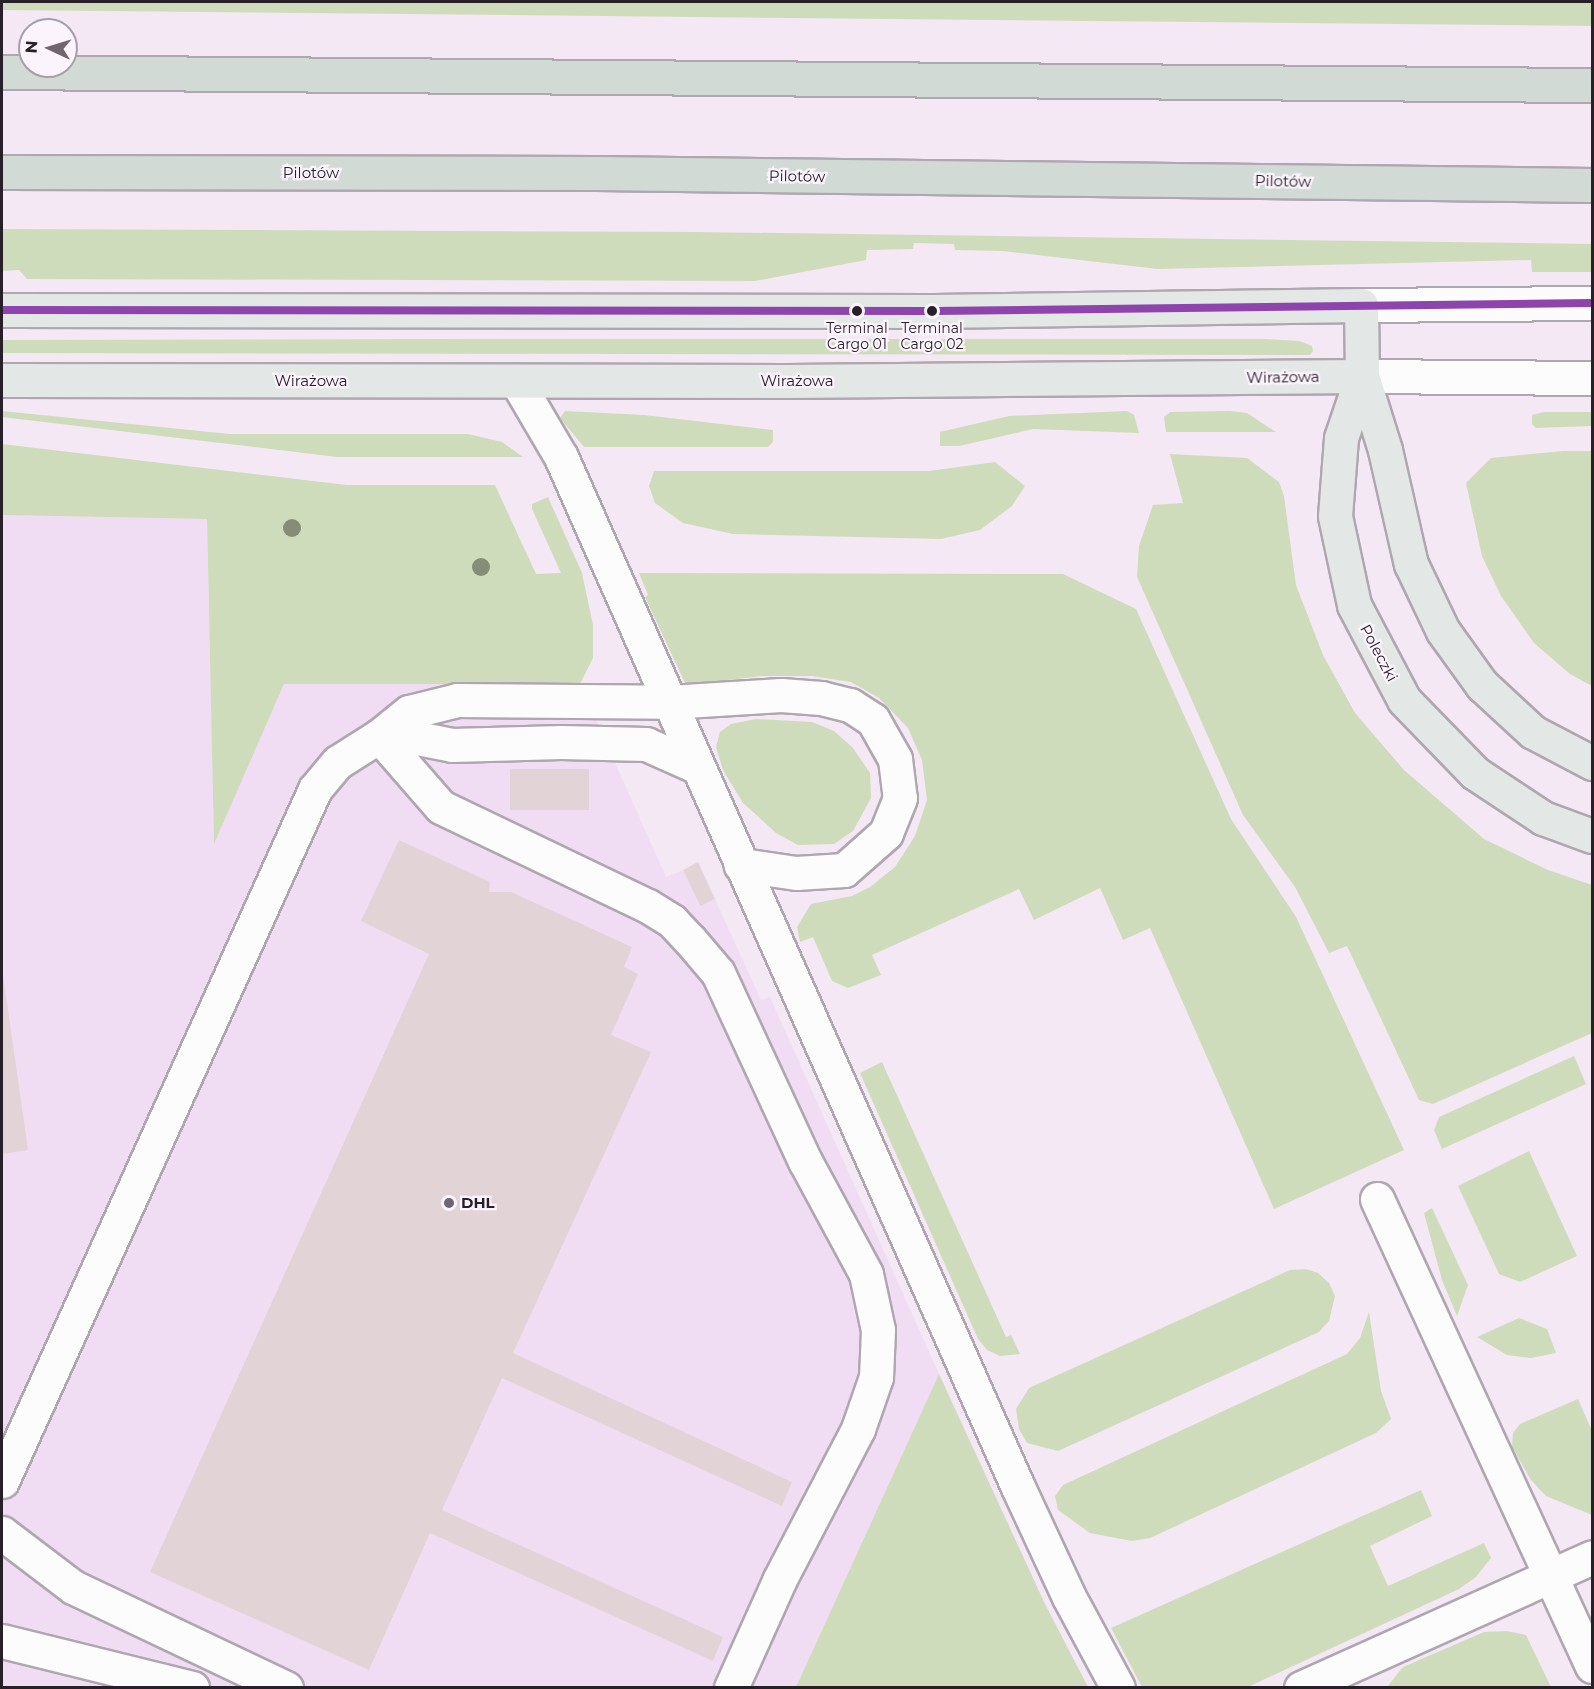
<!DOCTYPE html>
<meta charset="utf-8">
<style>
body{margin:0}
#map{position:relative;width:1594px;height:1689px;overflow:hidden;background:#f3e8f4;font-family:Montserrat,sans-serif}
div>[style]{position:absolute}
.built>*{inset:0;background:#f1ddf3}
.green>*{inset:0;background:#cfdcbc}
.building>*{inset:0;background:#e1d3d6}
.roads{filter:drop-shadow(2px 0 #afa7b0) drop-shadow(-2px 0 #afa7b0) drop-shadow(0 2px #afa7b0) drop-shadow(0 -2px #afa7b0)}
.minor>*{height:33px;margin:-16.5px;padding:0 16.5px;transform-origin:16.5px;border-radius:16.5px;background:#fdfcfd}
.major>*{height:33px;margin:-16.5px;padding:0 16.5px;transform-origin:16.5px;border-radius:16.5px;background:#e3e7e6}
.highway>*{height:33px;margin:-16.5px;padding:0 16.5px;transform-origin:16.5px;border-radius:16.5px;background:#d2dad6}
.bus-1>*{height:8px;margin:-4px;padding:0 4px;transform-origin:4px;border-radius:4px;background:#8e44ad}
.trees>*{width:18px;height:18px;margin:-9px;border-radius:50%;background:#868d76}
.dots>*{width:16px;height:16px;translate:-50% -50%;box-sizing:border-box;border:3px solid #fcf4fd;border-radius:50%}
span{translate:-50% -50%;white-space:nowrap;text-align:center;line-height:1.15;-webkit-text-stroke:4.5px #fcf4fd;paint-order:stroke}
.bus-label{font-size:14px;color:#282029}
.street-label{font-size:15px;color:#282029}
.poi-label{font-size:15px;color:#282029;font-weight:700}
.left{translate:0 -50%;text-align:left}
.frame{position:absolute;inset:0;border:3px solid #282029;pointer-events:none}
.north{position:absolute;left:18px;top:18px;width:60px;height:60px;box-sizing:border-box;background:#fcf4fd;border:2px solid #a79fa8;border-radius:50%;rotate:274deg;font-size:16px;font-weight:700;line-height:24px;text-align:center;color:#282029}
.north::after{content:'';display:block;margin:auto;width:21px;height:27px;background:#6f6670;clip-path:polygon(50% 0,100% 100%,50% 72%,0 100%)}
</style>
<div id="map">
<div class="built">
<i style="clip-path:polygon(2px 515px,207px 519px,214px 842px,284px 684px,580px 684px,666px 877px,683px 870px,699px 906px,715px 899px,761px 1000px,770px 997px,939px 1374px,796px 1687px,2px 1688px)"></i>
</div>
<div class="green">
<i style="clip-path:polygon(2px 2px,1592px 2px,1592px 26px,2px 10px)"></i>
<i style="clip-path:polygon(2px 229px,697px 232px,1592px 244px,1592px 272px,1532px 272px,1531px 260px,1158px 269px,1002px 251px,955px 250px,954px 244px,914px 243px,913px 249px,867px 250px,866px 260px,755px 281px,27px 279px,19px 270px,2px 271px)"></i>
<i style="clip-path:polygon(479px 339px,1265px 339px,1299px 341px,1312px 346px,1313px 351px,1310px 355px,2px 353px,2px 340px)"></i>
<i style="clip-path:polygon(2px 411px,230px 434px,468px 434px,502px 442px,523px 457px,337px 457px,2px 417px)"></i>
<i style="clip-path:polygon(565px 411px,644px 415px,773px 430px,773px 442px,768px 447px,584px 447px,560px 418px)"></i>
<i style="clip-path:polygon(1127px 411px,1134px 415px,1139px 433px,1033px 429px,959px 446px,940px 446px,940px 432px,1009px 416px)"></i>
<i style="clip-path:polygon(1230px 411px,1247px 413px,1276px 432px,1166px 432px,1164px 417px,1170px 412px)"></i>
<i style="clip-path:polygon(1544px 412px,1592px 412px,1592px 426px,1536px 428px,1532px 424px,1532px 415px)"></i>
<i style="clip-path:polygon(2px 444px,347px 485px,495px 485px,536px 574px,561px 573px,532px 509px,532px 504px,548px 497px,582px 573px,593px 625px,593px 658px,580px 684px,284px 684px,214px 844px,207px 519px,2px 515px)"></i>
<i style="clip-path:polygon(1563px 451px,1592px 451px,1592px 686px,1570px 674px,1534px 643px,1501px 596px,1482px 556px,1466px 483px,1491px 458px)"></i>
<i style="clip-path:polygon(1170px 454px,1247px 458px,1279px 482px,1284px 496px,1296px 585px,1323px 655px,1355px 713px,1404px 770px,1484px 839px,1548px 870px,1592px 885px,1592px 1033px,1433px 1104px,1419px 1100px,1347px 946px,1329px 953px,1295px 887px,1243px 815px,1137px 577px,1139px 546px,1153px 505px,1183px 503px)"></i>
<i style="clip-path:polygon(995px 462px,1025px 486px,1012px 506px,980px 530px,941px 539px,733px 534px,683px 523px,655px 503px,649px 486px,654px 471px,929px 471px)"></i>
<i style="clip-path:polygon(639px 573px,1063px 574px,1136px 609px,1231px 819px,1296px 917px,1404px 1150px,1274px 1209px,1150px 928px,1123px 940px,1100px 888px,1034px 920px,1019px 889px,872px 955px,881px 975px,848px 988px,832px 981px,813px 937px,800px 942px,797px 927px,811px 904px,852px 896px,870px 887px,895px 867px,915px 836px,927px 800px,922px 760px,908px 728px,879px 698px,851px 682px,812px 676px,762px 676px,686px 685px,645px 597px,648px 595px)"></i>
<i style="clip-path:polygon(756px 719px,812px 722px,834px 731px,853px 748px,870px 773px,871px 798px,853px 831px,834px 844px,798px 845px,776px 833px,743px 803px,723px 770px,716px 747px,720px 732px,731px 724px)"></i>
<i style="clip-path:polygon(1574px 1056px,1586px 1084px,1442px 1149px,1434px 1130px,1439px 1117px)"></i>
<i style="clip-path:polygon(882px 1062px,1006px 1337px,1011px 1335px,1020px 1354px,1000px 1356px,987px 1350px,978px 1339px,860px 1073px)"></i>
<i style="clip-path:polygon(1529px 1151px,1577px 1256px,1520px 1282px,1499px 1274px,1458px 1186px)"></i>
<i style="clip-path:polygon(1432px 1208px,1468px 1285px,1457px 1316px,1442px 1280px,1424px 1213px)"></i>
<i style="clip-path:polygon(1306px 1269px,1318px 1273px,1329px 1283px,1335px 1296px,1329px 1321px,1319px 1332px,1058px 1451px,1027px 1443px,1019px 1429px,1016px 1409px,1029px 1388px,1290px 1270px)"></i>
<i style="clip-path:polygon(1369px 1312px,1381px 1391px,1391px 1419px,1376px 1433px,1150px 1538px,1132px 1541px,1090px 1533px,1058px 1510px,1055px 1496px,1063px 1485px,1347px 1354px,1360px 1338px)"></i>
<i style="clip-path:polygon(1519px 1318px,1547px 1329px,1556px 1353px,1531px 1358px,1507px 1355px,1477px 1337px)"></i>
<i style="clip-path:polygon(939px 1374px,1045px 1604px,1088px 1687px,796px 1687px)"></i>
<i style="clip-path:polygon(1578px 1399px,1592px 1431px,1592px 1515px,1546px 1496px,1531px 1480px,1512px 1447px,1513px 1433px,1520px 1424px)"></i>
<i style="clip-path:polygon(1421px 1490px,1432px 1516px,1370px 1546px,1388px 1586px,1484px 1543px,1491px 1558px,1476px 1577px,1459px 1589px,1248px 1687px,1142px 1687px,1111px 1628px)"></i>
<i style="clip-path:polygon(1507px 1631px,1526px 1635px,1551px 1687px,1387px 1687px,1403px 1667px,1484px 1632px)"></i>
</div>
<div class="building">
<i style="clip-path:polygon(510px 769px,589px 769px,589px 810px,510px 810px)"></i>
<i style="clip-path:polygon(399px 840px,490px 882px,489px 892px,511px 892px,632px 947px,624px 967px,638px 974px,611px 1035px,651px 1052px,513px 1353px,792px 1482px,782px 1506px,502px 1378px,442px 1510px,723px 1637px,713px 1661px,430px 1533px,369px 1670px,150px 1572px,429px 954px,361px 921px)"></i>
<i style="clip-path:polygon(698px 862px,715px 899px,700px 906px,683px 870px)"></i>
<i style="clip-path:polygon(2px 968px,28px 1150px,2px 1154px)"></i>
</div>
<div class="roads">
<div class="minor">
<i style="left:1361px;top:305px;width:231px;rotate:-0.5deg"></i>
<i style="left:1362px;top:376px;width:230px;rotate:0.5deg"></i>
<i style="left:517px;top:382px;width:87px;rotate:59.6deg"></i>
<i style="left:561px;top:457px;width:1125px;rotate:66.08deg"></i>
<i style="left:1017px;top:1485px;width:123px;rotate:65.1deg"></i>
<i style="left:1069px;top:1597px;width:103px;rotate:61.7deg"></i>
<i style="left:387px;top:732px;width:66px;rotate:11.3deg"></i>
<i style="left:452px;top:745px;width:109px;rotate:-1.6deg"></i>
<i style="left:561px;top:742px;width:85px;rotate:1.3deg"></i>
<i style="left:646px;top:744px;width:57px;rotate:23.9deg"></i>
<i style="left:379px;top:736px;width:38px;rotate:-39deg"></i>
<i style="left:409px;top:712px;width:49px;rotate:-14deg"></i>
<i style="left:457px;top:700px;width:212px;rotate:0.5deg"></i>
<i style="left:669px;top:702px;width:112px;rotate:-3.6deg"></i>
<i style="left:781px;top:695px;width:40px;rotate:4.3deg"></i>
<i style="left:821px;top:698px;width:30px;rotate:14deg"></i>
<i style="left:850px;top:705px;width:27px;rotate:33deg"></i>
<i style="left:873px;top:720px;width:45px;rotate:60.6deg"></i>
<i style="left:895px;top:759px;width:39px;rotate:83deg"></i>
<i style="left:900px;top:798px;width:38px;rotate:112deg"></i>
<i style="left:886px;top:833px;width:56px;rotate:138.6deg"></i>
<i style="left:844px;top:870px;width:48px;rotate:176.4deg"></i>
<i style="left:796px;top:873px;width:56px;rotate:-171.7deg"></i>
<i style="left:1377px;top:1199px;width:514px;rotate:65.28deg"></i>
<i style="left:2px;top:1481px;width:759px;rotate:-65.66deg"></i>
<i style="left:315px;top:789px;width:35px;rotate:-50deg"></i>
<i style="left:338px;top:762px;width:49px;rotate:-32.4deg"></i>
<i style="left:379px;top:736px;width:94px;rotate:48.9deg"></i>
<i style="left:441px;top:807px;width:229px;rotate:25.6deg"></i>
<i style="left:648px;top:906px;width:28px;rotate:32deg"></i>
<i style="left:672px;top:921px;width:26px;rotate:47deg"></i>
<i style="left:690px;top:940px;width:43px;rotate:49.7deg"></i>
<i style="left:718px;top:973px;width:207px;rotate:65.2deg"></i>
<i style="left:805px;top:1161px;width:128px;rotate:61.6deg"></i>
<i style="left:866px;top:1274px;width:57px;rotate:77.9deg"></i>
<i style="left:878px;top:1330px;width:47px;rotate:92.4deg"></i>
<i style="left:876px;top:1377px;width:55px;rotate:109.1deg"></i>
<i style="left:858px;top:1429px;width:171px;rotate:117.5deg"></i>
<i style="left:779px;top:1581px;width:117px;rotate:114.2deg"></i>
<i style="left:2px;top:1533px;width:89px;rotate:37.3deg"></i>
<i style="left:73px;top:1587px;width:236px;rotate:25.4deg"></i>
<i style="left:2px;top:1641px;width:196px;rotate:13.9deg"></i>
<i style="left:1301px;top:1688px;width:319px;rotate:-24.2deg"></i>
</div>
<div class="major">
<i style="left:2px;top:310px;width:932px;rotate:0.06deg"></i>
<i style="left:934px;top:311px;width:427px;rotate:-0.8deg"></i>
<i style="left:1361px;top:305px;width:71px;rotate:89.2deg"></i>
<i style="left:1362px;top:376px;width:77px;rotate:72.7deg"></i>
<i style="left:1385px;top:450px;width:117px;rotate:77.2deg"></i>
<i style="left:1411px;top:564px;width:74px;rotate:64.5deg"></i>
<i style="left:1443px;top:631px;width:67px;rotate:54.2deg"></i>
<i style="left:1482px;top:685px;width:69px;rotate:42.7deg"></i>
<i style="left:1533px;top:732px;width:67px;rotate:27.7deg"></i>
<i style="left:1362px;top:376px;width:65px;rotate:108.7deg"></i>
<i style="left:1341px;top:438px;width:78px;rotate:94.4deg"></i>
<i style="left:1335px;top:516px;width:91px;rotate:77.9deg"></i>
<i style="left:1354px;top:605px;width:107px;rotate:62.2deg"></i>
<i style="left:1404px;top:700px;width:102px;rotate:45.8deg"></i>
<i style="left:1475px;top:773px;width:82px;rotate:33.5deg"></i>
<i style="left:1543px;top:818px;width:52px;rotate:20.2deg"></i>
<i style="left:2px;top:380px;width:786px;rotate:0.07deg"></i>
<i style="left:788px;top:381px;width:574px;rotate:-0.5deg"></i>
</div>
<div class="highway">
<i style="left:2px;top:72px;width:1590px;rotate:0.47deg"></i>
<i style="left:2px;top:172px;width:594px;rotate:0.1deg"></i>
<i style="left:596px;top:173px;width:996px;rotate:0.69deg"></i>
</div>
</div>
<div class="bus-1">
<i style="left:2px;top:310px;width:932px;rotate:0.06deg"></i>
<i style="left:934px;top:311px;width:658px;rotate:-0.7deg"></i>
</div>
<div class="trees">
<i style="left:292px;top:528px"></i>
<i style="left:481px;top:567px"></i>
</div>
<div class="dots">
<i style="left:857px;top:311px;background:#282029"></i>
<i style="left:932px;top:311px;background:#282029"></i>
<i style="left:449px;top:1203px;background:#6f6670"></i>
</div>
<div class="bus-label">
<span style="left:857px;top:336px">Terminal<br>Cargo 01</span>
<span style="left:932px;top:336px">Terminal<br>Cargo 02</span>
</div>
<div class="street-label">
<span style="left:311px;top:173px">Pilotów</span>
<span style="left:797px;top:176px;rotate:1deg">Pilotów</span>
<span style="left:1283px;top:181px;rotate:1deg">Pilotów</span>
<span style="left:1283px;top:377px;rotate:-1deg">Wirażowa</span>
<span style="left:311px;top:381px">Wirażowa</span>
<span style="left:797px;top:381px">Wirażowa</span>
<span style="left:1379px;top:653px;rotate:62deg">Poleczki</span>
</div>
<div class="poi-label">
<span class="left" style="left:461px;top:1203px">DHL</span>
</div>
<div class="frame"></div>
<div class="north">N</div>
</div>
